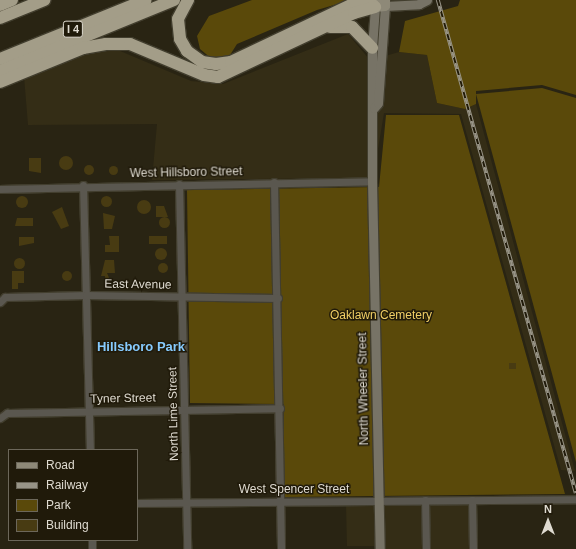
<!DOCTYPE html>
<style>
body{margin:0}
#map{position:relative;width:576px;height:549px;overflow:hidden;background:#292413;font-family:Helvetica,sans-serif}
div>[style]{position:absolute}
.built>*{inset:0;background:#342d16}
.green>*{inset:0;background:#5a490a}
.building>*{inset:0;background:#483b12}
.round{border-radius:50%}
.roads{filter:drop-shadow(1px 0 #423e2e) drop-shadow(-1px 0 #423e2e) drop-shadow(0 1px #423e2e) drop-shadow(0 -1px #423e2e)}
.street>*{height:7px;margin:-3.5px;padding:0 3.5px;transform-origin:3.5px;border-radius:3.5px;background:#5a574f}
.secondary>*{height:9px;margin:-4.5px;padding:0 4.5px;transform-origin:4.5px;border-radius:4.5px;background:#777366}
.primary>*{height:10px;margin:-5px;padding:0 5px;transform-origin:5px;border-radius:5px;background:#8e8978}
.highway>*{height:12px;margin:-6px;padding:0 6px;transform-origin:6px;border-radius:6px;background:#a39d88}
.rail>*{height:3.5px;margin-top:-1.75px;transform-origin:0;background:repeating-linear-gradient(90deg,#201a0a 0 6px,#989487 0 12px);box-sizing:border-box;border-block:1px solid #989487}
span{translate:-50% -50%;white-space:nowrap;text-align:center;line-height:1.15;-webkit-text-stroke:3px #201a0a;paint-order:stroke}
.shield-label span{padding:1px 3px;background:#201a0a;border:1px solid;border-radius:3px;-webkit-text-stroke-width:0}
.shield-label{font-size:11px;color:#dfdbd1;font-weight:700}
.street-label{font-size:12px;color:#dfdbd1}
.park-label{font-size:12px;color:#f0ce65}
.neighbourhood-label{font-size:13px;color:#86cafd;font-weight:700}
.legend{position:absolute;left:8px;top:449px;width:130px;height:92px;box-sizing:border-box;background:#201a0a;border:1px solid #6c675a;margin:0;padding:5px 7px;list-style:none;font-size:12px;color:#dfdbd1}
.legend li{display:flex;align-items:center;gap:8px;height:20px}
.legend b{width:20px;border:1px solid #6c675a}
.north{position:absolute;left:528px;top:501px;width:40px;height:40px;-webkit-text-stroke:3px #201a0a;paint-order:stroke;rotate:0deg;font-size:11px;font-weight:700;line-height:16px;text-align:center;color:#dfdbd1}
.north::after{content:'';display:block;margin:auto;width:14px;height:18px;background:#dfdbd1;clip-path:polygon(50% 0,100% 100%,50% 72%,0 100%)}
</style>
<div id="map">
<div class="built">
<i style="clip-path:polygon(348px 34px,369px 59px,369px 178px,152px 180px,157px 124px,28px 125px,24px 76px,83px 52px,113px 48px,191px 81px,223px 84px)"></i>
<i style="clip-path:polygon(399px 52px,427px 55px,437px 103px,465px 109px,476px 104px,575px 471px,561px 470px,461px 114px,384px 113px,376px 161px,377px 110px,385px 56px)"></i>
<i style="clip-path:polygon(422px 504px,423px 549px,383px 549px,383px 505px)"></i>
<i style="clip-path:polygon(428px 504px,469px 504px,470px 549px,429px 549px)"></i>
<i style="clip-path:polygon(346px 505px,376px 505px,377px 546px,347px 546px)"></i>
</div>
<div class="green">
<i style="clip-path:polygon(252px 0,351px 0,317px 10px,237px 44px,230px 55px,212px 59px,200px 49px,197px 36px,209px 16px)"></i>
<i style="clip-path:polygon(460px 0,576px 0,576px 95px,542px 85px,476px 91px,476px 104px,465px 109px,437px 103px,427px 55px,399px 52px,405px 21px,458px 6px)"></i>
<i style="clip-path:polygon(542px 88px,576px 98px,576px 462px,476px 94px)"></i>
<i style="clip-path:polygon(386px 115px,459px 115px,565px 494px,284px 497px,284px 404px,190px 403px,187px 190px,379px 187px)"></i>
</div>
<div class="building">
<i class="round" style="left:59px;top:156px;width:14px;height:14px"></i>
<i style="clip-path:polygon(29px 158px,41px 158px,41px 173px,29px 171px)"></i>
<i class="round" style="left:84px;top:165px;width:10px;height:10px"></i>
<i class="round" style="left:108.5px;top:165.5px;width:9px;height:9px"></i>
<i class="round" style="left:100.5px;top:195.5px;width:11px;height:11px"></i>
<i class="round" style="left:16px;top:196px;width:12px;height:12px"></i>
<i class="round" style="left:137px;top:200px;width:14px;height:14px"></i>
<i style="clip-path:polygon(156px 206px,164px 206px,168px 217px,156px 217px)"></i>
<i style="clip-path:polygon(62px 207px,69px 226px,61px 229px,52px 212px)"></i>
<i style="clip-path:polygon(103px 213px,115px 216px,112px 229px,104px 229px)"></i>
<i class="round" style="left:158.5px;top:216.5px;width:11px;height:11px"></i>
<i style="clip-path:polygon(17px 218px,33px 218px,33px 226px,15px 226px)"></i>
<i style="clip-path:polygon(109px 236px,119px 236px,119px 252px,105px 252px,105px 245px,110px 245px)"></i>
<i style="clip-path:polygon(149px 236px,167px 236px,167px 244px,149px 244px)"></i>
<i style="clip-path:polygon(19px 237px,34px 237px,34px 243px,19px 246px)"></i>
<i class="round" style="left:155px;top:248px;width:12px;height:12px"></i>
<i class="round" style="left:13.5px;top:257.5px;width:11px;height:11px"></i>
<i style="clip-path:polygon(105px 260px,114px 260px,115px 273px,107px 273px,110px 280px,116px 281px,116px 285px,111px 287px,104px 287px,105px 276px,101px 276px)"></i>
<i class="round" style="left:158px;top:263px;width:10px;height:10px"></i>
<i class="round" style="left:62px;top:271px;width:10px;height:10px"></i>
<i style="clip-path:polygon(12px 271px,24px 271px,24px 283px,18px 283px,18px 289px,12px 289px)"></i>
<i style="clip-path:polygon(157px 283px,172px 284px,172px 287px,157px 288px)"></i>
<i style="clip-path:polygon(509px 363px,516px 363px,516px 369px,509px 369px)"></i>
</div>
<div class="roads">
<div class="street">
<i style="left:274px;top:182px;width:367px;rotate:88.9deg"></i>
<i style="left:179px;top:184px;width:365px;rotate:88.7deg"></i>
<i style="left:83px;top:185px;width:265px;rotate:88.5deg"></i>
<i style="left:0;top:189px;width:372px;rotate:-1.2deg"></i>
<i style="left:0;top:302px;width:7px;rotate:-45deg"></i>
<i style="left:5px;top:297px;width:81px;rotate:-1.4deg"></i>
<i style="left:86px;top:295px;width:192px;rotate:0.9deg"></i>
<i style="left:0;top:418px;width:9px;rotate:-36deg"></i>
<i style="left:7px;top:413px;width:273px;rotate:-1deg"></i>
<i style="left:425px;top:500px;width:49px;rotate:88.8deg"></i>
<i style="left:472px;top:500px;width:49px;rotate:88.8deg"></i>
<i style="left:137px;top:503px;width:439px;rotate:-0.5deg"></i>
<i style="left:92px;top:540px;width:9px;rotate:90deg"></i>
</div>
<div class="secondary">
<i style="left:375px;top:7px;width:41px;rotate:94.2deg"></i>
<i style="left:372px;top:48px;width:133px;rotate:90deg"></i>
<i style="left:372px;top:181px;width:368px;rotate:88.8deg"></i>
<i style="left:374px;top:108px;width:6px;rotate:-51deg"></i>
<i style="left:378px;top:103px;width:97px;rotate:-85.9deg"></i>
<i style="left:385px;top:6px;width:34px;rotate:-3deg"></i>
<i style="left:419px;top:4px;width:9px;rotate:-27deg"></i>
</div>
<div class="primary">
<i style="left:376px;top:0;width:7px;rotate:98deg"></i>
<i style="left:375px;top:7px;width:10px;rotate:-6deg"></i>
<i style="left:385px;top:6px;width:6px;rotate:-90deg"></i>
</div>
<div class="highway">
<i style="left:188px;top:0;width:21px;rotate:118deg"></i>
<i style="left:178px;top:19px;width:20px;rotate:84deg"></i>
<i style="left:180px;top:39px;width:14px;rotate:60deg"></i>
<i style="left:187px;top:51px;width:19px;rotate:36deg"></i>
<i style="left:202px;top:62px;width:14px;rotate:8deg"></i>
<i style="left:216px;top:64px;width:15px;rotate:-8deg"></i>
<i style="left:231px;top:62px;width:137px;rotate:-25.4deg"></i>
<i style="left:355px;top:3px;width:18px;rotate:6deg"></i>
<i style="left:0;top:5px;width:13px;rotate:-23deg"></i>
<i style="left:0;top:18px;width:48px;rotate:-22.2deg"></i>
<i style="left:330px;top:27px;width:22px"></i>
<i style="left:352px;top:27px;width:29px;rotate:46deg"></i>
<i style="left:0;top:59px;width:157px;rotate:-22deg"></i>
<i style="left:0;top:71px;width:188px;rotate:-22.2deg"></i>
<i style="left:0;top:82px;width:90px;rotate:-22.3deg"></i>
<i style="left:83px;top:48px;width:23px;rotate:-10deg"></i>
<i style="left:106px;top:44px;width:24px"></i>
<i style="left:130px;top:44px;width:80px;rotate:22.7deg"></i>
<i style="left:204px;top:75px;width:14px;rotate:8deg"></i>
<i style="left:218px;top:77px;width:150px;rotate:-25.2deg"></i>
<i style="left:354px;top:13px;width:22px;rotate:-16deg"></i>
</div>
</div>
<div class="rail">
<i style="left:438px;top:0;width:512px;rotate:74.36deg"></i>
</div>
<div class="shield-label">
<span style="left:73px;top:29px">I 4</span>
</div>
<div class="street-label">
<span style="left:186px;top:173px;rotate:-1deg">West Hillsboro Street</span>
<span style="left:138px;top:285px;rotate:1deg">East Avenue</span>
<span style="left:364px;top:389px;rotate:-91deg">North Wheeler Street</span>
<span style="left:123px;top:399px;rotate:-1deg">Tyner Street</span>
<span style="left:174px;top:414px;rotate:-91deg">North Lime Street</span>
<span style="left:294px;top:490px">West Spencer Street</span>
</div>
<div class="park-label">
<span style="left:381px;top:316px">Oaklawn Cemetery</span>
</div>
<div class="neighbourhood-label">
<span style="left:141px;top:347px">Hillsboro Park</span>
</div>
<ul class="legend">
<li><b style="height:5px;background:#8e8978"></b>Road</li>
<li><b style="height:5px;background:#989487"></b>Railway</li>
<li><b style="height:11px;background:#5a490a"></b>Park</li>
<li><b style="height:11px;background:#483b12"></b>Building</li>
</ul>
<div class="north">N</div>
</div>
